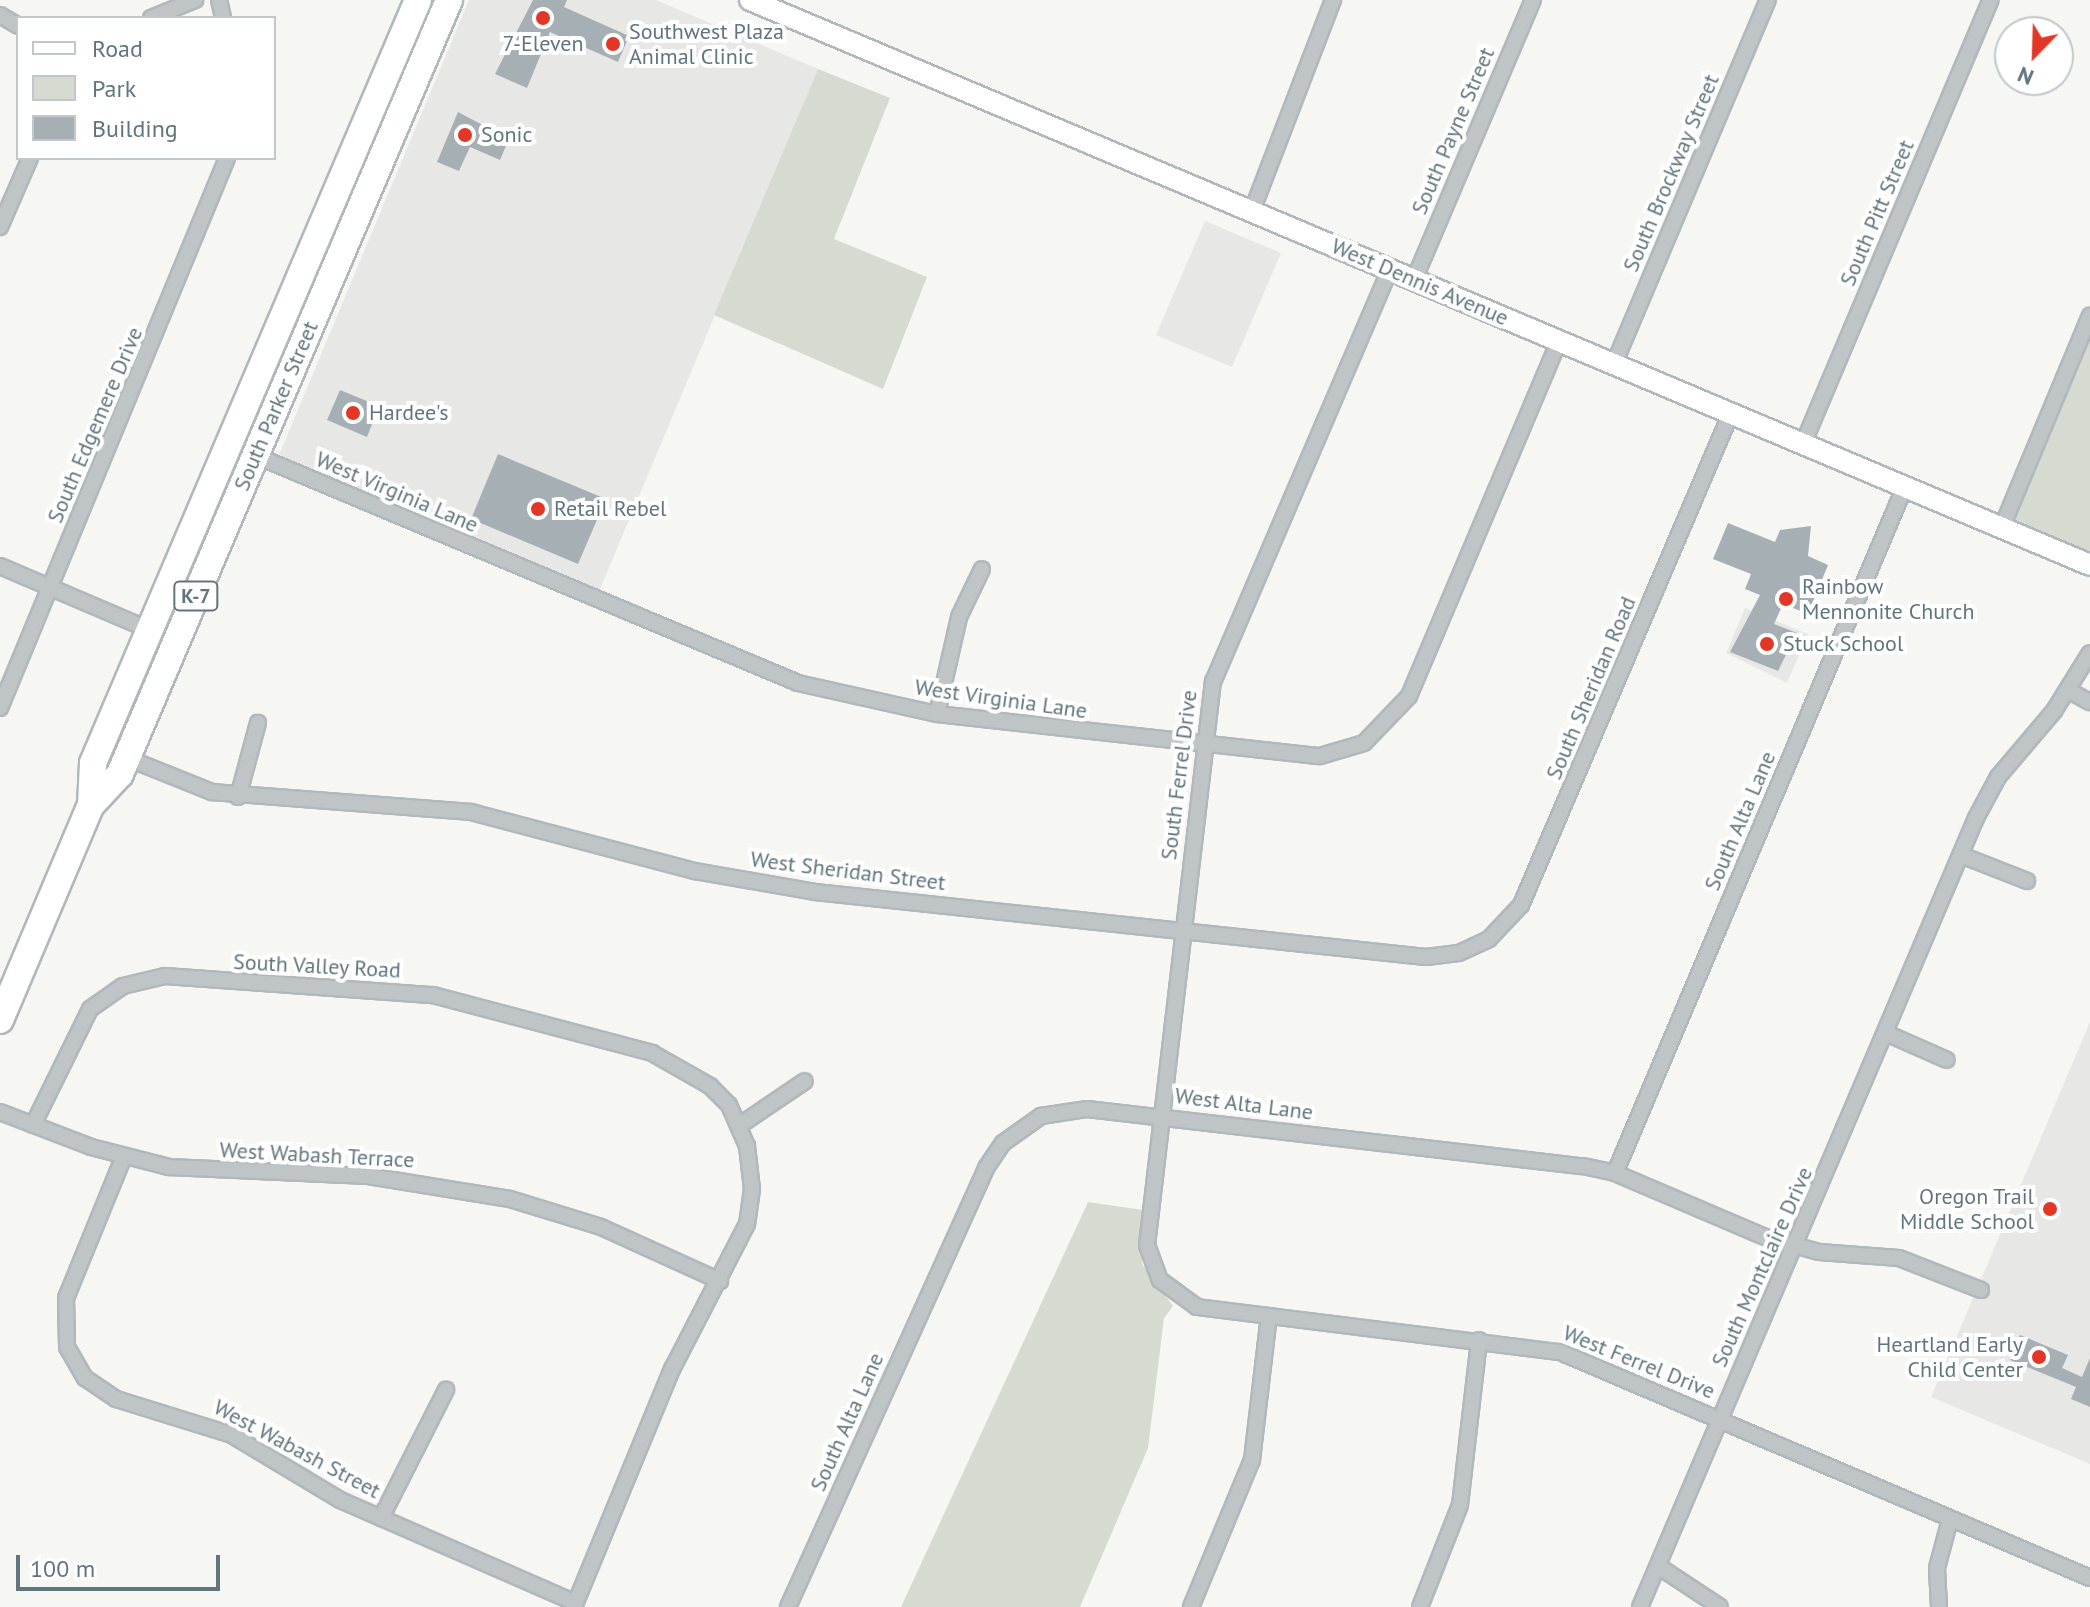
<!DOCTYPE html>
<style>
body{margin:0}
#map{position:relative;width:2090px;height:1607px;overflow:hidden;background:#f6f6f2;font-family:"PT Sans",sans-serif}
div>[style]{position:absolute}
.built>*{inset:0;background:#e7e7e6}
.green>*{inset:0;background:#d6dbd2}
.building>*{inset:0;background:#a6b0b4}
.roads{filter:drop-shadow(2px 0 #b1b8bb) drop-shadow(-2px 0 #b1b8bb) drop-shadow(0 2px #b1b8bb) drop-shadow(0 -2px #b1b8bb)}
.street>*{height:14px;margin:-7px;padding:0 7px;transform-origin:7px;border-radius:7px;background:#bfc4c7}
.secondary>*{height:20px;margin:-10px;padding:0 10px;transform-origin:10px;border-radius:10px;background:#fff}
.highway>*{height:26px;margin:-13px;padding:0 13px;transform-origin:13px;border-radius:13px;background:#fff}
.dots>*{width:22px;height:22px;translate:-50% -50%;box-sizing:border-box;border:4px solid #fff;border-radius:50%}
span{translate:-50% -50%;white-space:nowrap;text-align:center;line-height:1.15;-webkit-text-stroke:8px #fff;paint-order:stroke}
.shield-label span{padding:2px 6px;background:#fff;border:2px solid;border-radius:6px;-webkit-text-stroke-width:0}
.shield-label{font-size:20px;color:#61757e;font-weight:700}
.poi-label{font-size:22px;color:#61757e}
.left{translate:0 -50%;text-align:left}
.right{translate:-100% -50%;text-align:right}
.street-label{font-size:22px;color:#61757e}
.legend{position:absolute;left:16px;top:16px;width:260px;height:144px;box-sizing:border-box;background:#fff;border:2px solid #c0c8cb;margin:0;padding:10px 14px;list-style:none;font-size:24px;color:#61757e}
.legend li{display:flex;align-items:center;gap:16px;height:40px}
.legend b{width:40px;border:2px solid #c0c8cb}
.north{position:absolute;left:1994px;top:16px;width:80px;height:80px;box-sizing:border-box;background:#fff;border:2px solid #c0c8cb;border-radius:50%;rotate:203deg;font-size:22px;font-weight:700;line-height:32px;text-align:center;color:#61757e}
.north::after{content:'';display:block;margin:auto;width:28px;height:36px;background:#e23626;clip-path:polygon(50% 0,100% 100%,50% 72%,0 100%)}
.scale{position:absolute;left:16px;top:1555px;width:204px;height:36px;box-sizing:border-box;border:4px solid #61757e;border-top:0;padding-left:10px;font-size:24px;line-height:28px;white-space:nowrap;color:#61757e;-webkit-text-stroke:6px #fff;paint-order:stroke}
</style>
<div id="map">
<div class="built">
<i style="clip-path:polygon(469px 0,656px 0,818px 69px,598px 594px,279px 455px)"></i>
<i style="clip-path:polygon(1205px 221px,1281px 253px,1232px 367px,1156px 335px)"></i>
<i style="clip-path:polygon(1745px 608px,1808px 634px,1787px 683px,1726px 653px)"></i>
<i style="clip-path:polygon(2090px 1022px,2090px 1464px,1931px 1397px)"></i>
</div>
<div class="green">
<i style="clip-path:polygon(818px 69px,890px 98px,834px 239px,927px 277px,883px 389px,714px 315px)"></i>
<i style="clip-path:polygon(2090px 316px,2090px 565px,2002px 527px)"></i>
<i style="clip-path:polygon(1088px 1202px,1143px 1210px,1142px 1264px,1173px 1306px,1164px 1318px,1148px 1448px,1080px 1607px,901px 1607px)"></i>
</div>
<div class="building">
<i style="clip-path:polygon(533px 0,567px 0,564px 7px,629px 36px,618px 62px,550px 32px,527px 88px,495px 74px)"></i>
<i style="clip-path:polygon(458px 112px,509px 139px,500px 160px,470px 147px,459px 171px,437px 162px)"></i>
<i style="clip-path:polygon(340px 390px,379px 406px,367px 437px,327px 420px)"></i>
<i style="clip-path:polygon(498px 454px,606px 499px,578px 564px,471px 519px)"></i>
<i style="clip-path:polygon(1728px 523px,1775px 542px,1780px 530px,1811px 526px,1808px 556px,1828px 565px,1808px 614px,1783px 604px,1774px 624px,1797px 633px,1778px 671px,1730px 652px,1760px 595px,1745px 589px,1751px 574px,1713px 559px)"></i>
<i style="clip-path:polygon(2020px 1335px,2068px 1355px,2062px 1368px,2082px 1377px,2090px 1358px,2090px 1407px,2071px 1399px,2076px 1387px,2010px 1360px)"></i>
</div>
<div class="roads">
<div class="street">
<i style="left:219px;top:0;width:18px;rotate:77deg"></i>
<i style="left:0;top:15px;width:21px;rotate:31deg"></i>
<i style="left:151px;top:18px;width:48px;rotate:-22.2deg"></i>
<i style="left:1252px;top:211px;width:226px;rotate:-69deg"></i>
<i style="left:0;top:227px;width:75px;rotate:-66.5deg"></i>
<i style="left:1390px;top:269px;width:448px;rotate:113.2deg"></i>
<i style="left:1213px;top:681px;width:568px;rotate:96.67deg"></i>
<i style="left:1147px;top:1245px;width:37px;rotate:70deg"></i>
<i style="left:1160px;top:1280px;width:46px;rotate:36.1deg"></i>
<i style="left:1197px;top:1307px;width:366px;rotate:7.1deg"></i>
<i style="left:1560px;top:1352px;width:576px;rotate:23.09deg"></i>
<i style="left:1414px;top:280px;width:304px;rotate:-67deg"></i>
<i style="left:1614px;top:364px;width:395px;rotate:-67.1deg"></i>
<i style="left:1803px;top:444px;width:482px;rotate:-67.1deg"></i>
<i style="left:252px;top:454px;width:592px;rotate:22.75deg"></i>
<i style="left:798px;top:683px;width:142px;rotate:12.6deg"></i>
<i style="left:937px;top:714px;width:385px;rotate:6.3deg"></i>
<i style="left:1320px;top:756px;width:46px;rotate:-16.5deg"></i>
<i style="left:1364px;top:743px;width:65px;rotate:-46.2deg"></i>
<i style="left:1409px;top:696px;width:385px;rotate:-67.1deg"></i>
<i style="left:2002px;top:527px;width:229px;rotate:-67.4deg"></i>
<i style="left:0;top:566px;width:163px;rotate:23.1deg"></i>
<i style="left:2068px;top:690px;width:25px;rotate:29deg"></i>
<i style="left:0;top:708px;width:595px;rotate:-67.57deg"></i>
<i style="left:937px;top:714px;width:99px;rotate:-77.2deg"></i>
<i style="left:959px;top:617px;width:53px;rotate:-64.4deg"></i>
<i style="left:127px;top:758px;width:92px;rotate:21.8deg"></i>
<i style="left:212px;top:792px;width:260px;rotate:4.4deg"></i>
<i style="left:471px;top:812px;width:232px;rotate:14.8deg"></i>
<i style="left:695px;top:871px;width:122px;rotate:9.9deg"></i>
<i style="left:815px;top:892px;width:614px;rotate:6.07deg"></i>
<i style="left:1426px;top:957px;width:33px;rotate:-7deg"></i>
<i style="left:1459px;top:953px;width:33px;rotate:-25deg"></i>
<i style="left:1489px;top:939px;width:47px;rotate:-46.7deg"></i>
<i style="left:1521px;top:905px;width:535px;rotate:-66.89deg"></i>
<i style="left:238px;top:797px;width:77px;rotate:-74.9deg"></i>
<i style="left:1961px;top:855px;width:71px;rotate:21.5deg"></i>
<i style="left:1888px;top:1034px;width:64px;rotate:23.8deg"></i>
<i style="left:0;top:1112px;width:97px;rotate:21deg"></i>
<i style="left:91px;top:1147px;width:81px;rotate:14.4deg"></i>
<i style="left:169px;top:1167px;width:199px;rotate:2.6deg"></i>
<i style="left:368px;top:1176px;width:144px;rotate:9.2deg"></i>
<i style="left:510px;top:1199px;width:95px;rotate:17.1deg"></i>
<i style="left:601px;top:1227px;width:131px;rotate:24.4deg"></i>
<i style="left:33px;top:1125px;width:129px;rotate:-63.8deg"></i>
<i style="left:90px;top:1009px;width:40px;rotate:-34.9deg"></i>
<i style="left:123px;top:986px;width:43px;rotate:-13.4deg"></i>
<i style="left:165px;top:976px;width:269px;rotate:4.1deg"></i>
<i style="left:433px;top:995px;width:227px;rotate:14.8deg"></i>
<i style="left:652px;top:1053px;width:67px;rotate:29.6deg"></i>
<i style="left:710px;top:1086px;width:27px;rotate:45deg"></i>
<i style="left:729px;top:1105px;width:45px;rotate:66.3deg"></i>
<i style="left:747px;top:1146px;width:43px;rotate:83.4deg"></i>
<i style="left:752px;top:1189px;width:35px;rotate:98deg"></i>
<i style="left:747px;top:1224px;width:163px;rotate:117.3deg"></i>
<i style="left:672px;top:1369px;width:257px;rotate:112.4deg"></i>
<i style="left:740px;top:1125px;width:78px;rotate:-34.1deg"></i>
<i style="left:124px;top:1156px;width:153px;rotate:112.2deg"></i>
<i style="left:66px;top:1298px;width:49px;rotate:88.8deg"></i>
<i style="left:67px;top:1347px;width:36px;rotate:60deg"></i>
<i style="left:85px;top:1378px;width:37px;rotate:34deg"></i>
<i style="left:116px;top:1399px;width:121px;rotate:17.2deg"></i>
<i style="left:232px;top:1435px;width:126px;rotate:31deg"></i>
<i style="left:340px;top:1500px;width:257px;rotate:23.6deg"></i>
<i style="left:1615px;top:1173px;width:746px;rotate:-67.11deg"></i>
<i style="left:381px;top:1518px;width:144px;rotate:-63.1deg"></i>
<i style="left:1658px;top:1566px;width:74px;rotate:33.5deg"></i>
<i style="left:788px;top:1607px;width:482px;rotate:-65.7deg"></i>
<i style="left:986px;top:1168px;width:30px;rotate:-56deg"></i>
<i style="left:1003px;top:1143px;width:47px;rotate:-35.4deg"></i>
<i style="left:1041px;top:1116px;width:47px;rotate:-8.7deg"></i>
<i style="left:1087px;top:1109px;width:499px;rotate:6.6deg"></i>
<i style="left:1583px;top:1166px;width:33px;rotate:12deg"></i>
<i style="left:1615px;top:1173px;width:163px;rotate:23.1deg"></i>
<i style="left:1765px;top:1237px;width:56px;rotate:15.5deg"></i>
<i style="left:1819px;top:1252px;width:80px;rotate:4.3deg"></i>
<i style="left:1899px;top:1258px;width:88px;rotate:21.3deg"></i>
<i style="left:1191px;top:1607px;width:159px;rotate:-67.5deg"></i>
<i style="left:1252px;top:1460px;width:145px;rotate:-83.3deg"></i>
<i style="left:1420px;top:1607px;width:110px;rotate:-68.6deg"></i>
<i style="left:1460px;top:1505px;width:166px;rotate:-83.4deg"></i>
<i style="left:1640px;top:1607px;width:858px;rotate:-66.93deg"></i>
<i style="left:1976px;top:818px;width:47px;rotate:-61.8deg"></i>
<i style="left:1998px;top:777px;width:87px;rotate:-49.7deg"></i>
<i style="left:2054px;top:711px;width:68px;rotate:-58.2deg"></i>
<i style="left:1939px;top:1607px;width:39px;rotate:-93deg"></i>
<i style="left:1937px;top:1568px;width:51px;rotate:-75.1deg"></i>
</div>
<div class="secondary">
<i style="left:750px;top:0;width:1454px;rotate:22.86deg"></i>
</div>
<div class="highway">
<i style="left:91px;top:805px;width:42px;rotate:-87.3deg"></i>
<i style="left:93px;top:763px;width:829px;rotate:-66.93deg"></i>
<i style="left:0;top:1020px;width:233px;rotate:-67.1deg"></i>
<i style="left:91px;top:805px;width:42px;rotate:-46.9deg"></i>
<i style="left:120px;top:774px;width:841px;rotate:-66.97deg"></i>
</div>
</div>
<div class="dots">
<i style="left:543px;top:18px;background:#e23626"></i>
<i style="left:613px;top:44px;background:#e23626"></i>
<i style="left:465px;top:135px;background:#e23626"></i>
<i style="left:353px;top:413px;background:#e23626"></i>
<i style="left:538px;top:509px;background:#e23626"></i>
<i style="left:1786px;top:599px;background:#e23626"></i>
<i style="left:1767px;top:644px;background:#e23626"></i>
<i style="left:2050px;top:1209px;background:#e23626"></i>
<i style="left:2039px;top:1357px;background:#e23626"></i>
</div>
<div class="shield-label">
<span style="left:196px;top:596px">K-7</span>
</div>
<div class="poi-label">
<span class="left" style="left:629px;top:44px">Southwest Plaza<br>Animal Clinic</span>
<span style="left:543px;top:44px">7-Eleven</span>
<span class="left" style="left:481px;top:135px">Sonic</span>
<span class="left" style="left:369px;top:413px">Hardee's</span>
<span class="left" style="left:554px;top:509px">Retail Rebel</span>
<span class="left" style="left:1802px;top:599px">Rainbow<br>Mennonite Church</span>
<span class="left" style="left:1783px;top:644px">Stuck School</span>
<span class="right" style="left:2034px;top:1209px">Oregon Trail<br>Middle School</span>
<span class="right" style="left:2023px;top:1357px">Heartland Early<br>Child Center</span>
</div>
<div class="street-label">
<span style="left:1453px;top:131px;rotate:-67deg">South Payne Street</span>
<span style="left:1671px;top:173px;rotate:-67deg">South Brockway Street</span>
<span style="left:1877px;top:213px;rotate:-67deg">South Pitt Street</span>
<span style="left:1420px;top:282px;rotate:23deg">West Dennis Avenue</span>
<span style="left:276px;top:406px;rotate:-67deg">South Parker Street</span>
<span style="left:95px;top:425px;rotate:-67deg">South Edgemere Drive</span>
<span style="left:397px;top:492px;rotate:23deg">West Virginia Lane</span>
<span style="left:1591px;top:688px;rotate:-67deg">South Sheridan Road</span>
<span style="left:1001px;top:699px;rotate:8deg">West Virginia Lane</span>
<span style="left:1179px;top:775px;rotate:-83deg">South Ferrel Drive</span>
<span style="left:1740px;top:821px;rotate:-67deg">South Alta Lane</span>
<span style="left:848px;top:871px;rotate:7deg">West Sheridan Street</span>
<span style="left:317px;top:966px;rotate:3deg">South Valley Road</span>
<span style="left:1244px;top:1104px;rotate:7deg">West Alta Lane</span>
<span style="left:317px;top:1155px;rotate:3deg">West Wabash Terrace</span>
<span style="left:1762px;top:1267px;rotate:-66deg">South Montclaire Drive</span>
<span style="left:1639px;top:1362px;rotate:22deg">West Ferrel Drive</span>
<span style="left:847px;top:1422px;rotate:-66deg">South Alta Lane</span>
<span style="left:297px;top:1449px;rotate:28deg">West Wabash Street</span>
</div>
<ul class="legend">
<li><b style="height:10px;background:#fff"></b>Road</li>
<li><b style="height:22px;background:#d6dbd2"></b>Park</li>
<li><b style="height:22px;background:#a6b0b4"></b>Building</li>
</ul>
<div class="north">N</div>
<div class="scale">100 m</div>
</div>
